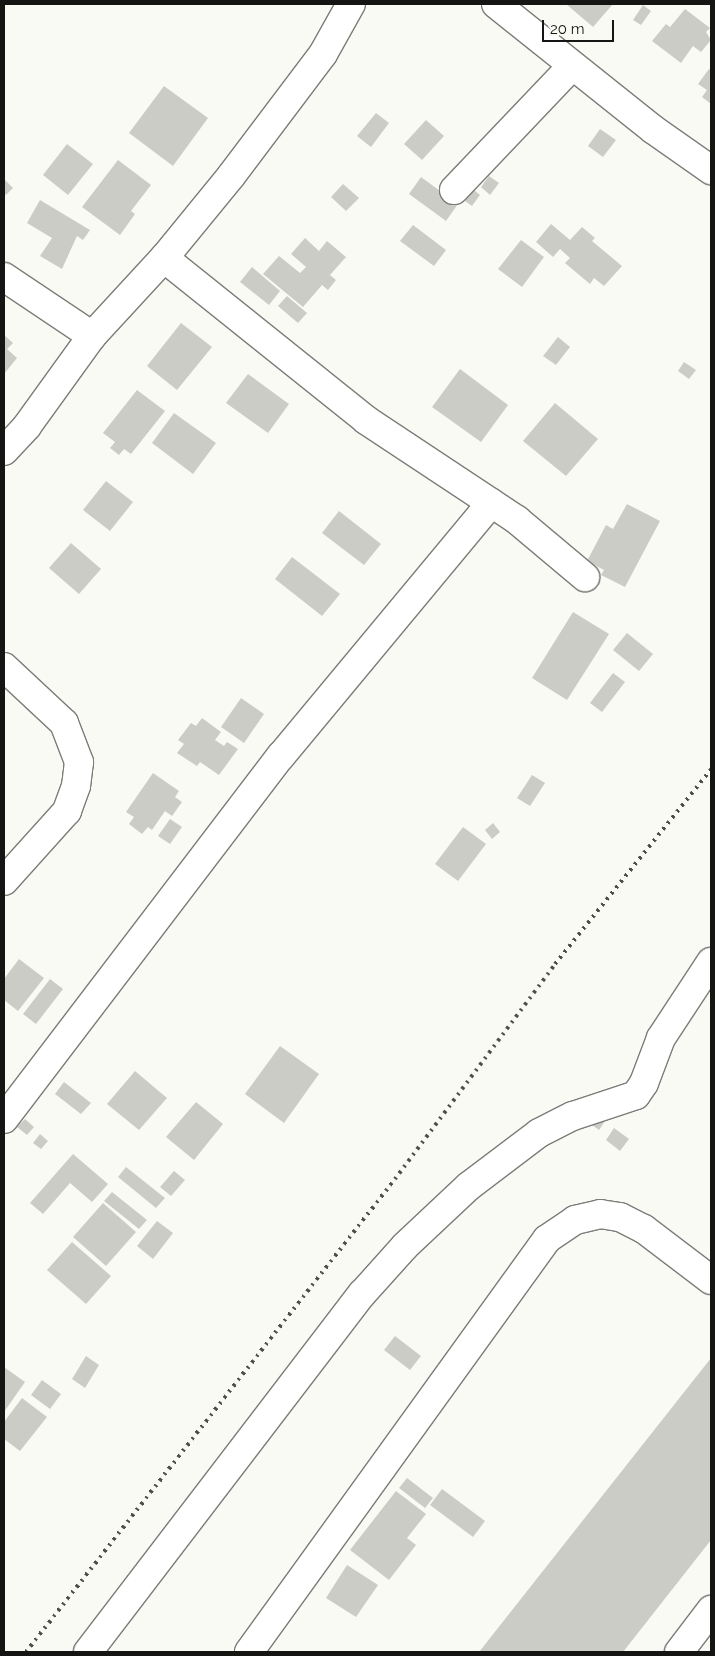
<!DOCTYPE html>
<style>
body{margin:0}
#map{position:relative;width:715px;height:1656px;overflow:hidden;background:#fafaf5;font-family:Raleway,sans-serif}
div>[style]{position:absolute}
.building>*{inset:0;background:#ccccc7}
.roads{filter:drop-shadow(1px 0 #7d7c78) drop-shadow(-1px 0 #7d7c78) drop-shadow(0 1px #7d7c78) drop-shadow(0 -1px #7d7c78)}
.minor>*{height:28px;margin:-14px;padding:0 14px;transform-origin:14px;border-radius:14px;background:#fff}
.rail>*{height:4px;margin-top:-2px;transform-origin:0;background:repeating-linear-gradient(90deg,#4d4d4b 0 2.5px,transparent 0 7.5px)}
span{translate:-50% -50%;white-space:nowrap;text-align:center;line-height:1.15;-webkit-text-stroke:4px #fafaf5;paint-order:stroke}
.frame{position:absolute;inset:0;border:5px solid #151514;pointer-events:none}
.scale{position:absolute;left:542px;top:20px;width:72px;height:22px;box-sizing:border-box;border:2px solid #151514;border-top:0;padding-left:6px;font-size:15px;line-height:18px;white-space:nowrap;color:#151514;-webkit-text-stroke:4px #fafaf5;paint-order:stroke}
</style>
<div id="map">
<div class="building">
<i style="clip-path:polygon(566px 4px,613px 4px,593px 27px)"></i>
<i style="clip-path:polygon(643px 5px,651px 11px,641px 25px,633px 20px)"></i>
<i style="clip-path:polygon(685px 9px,710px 28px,706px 32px,711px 40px,701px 52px,693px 46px,681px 63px,652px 41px,666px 24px,670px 27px)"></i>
<i style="clip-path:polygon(709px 69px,711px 70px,711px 104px,702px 97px,707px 90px,698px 84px)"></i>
<i style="clip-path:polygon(164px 86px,208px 118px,173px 166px,129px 133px)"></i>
<i style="clip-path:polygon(376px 113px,389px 123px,371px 147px,357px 136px)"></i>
<i style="clip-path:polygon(426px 120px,444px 136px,422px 160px,404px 144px)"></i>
<i style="clip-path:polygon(600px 129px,616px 140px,603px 157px,588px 146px)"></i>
<i style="clip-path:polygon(67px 144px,93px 164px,68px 195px,43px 175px)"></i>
<i style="clip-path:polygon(118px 160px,151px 185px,131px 211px,135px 214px,120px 235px,82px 207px)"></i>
<i style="clip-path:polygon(489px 176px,499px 183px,490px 195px,481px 187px)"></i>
<i style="clip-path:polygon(421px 177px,458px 204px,446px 221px,409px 194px)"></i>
<i style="clip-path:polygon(4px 179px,13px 188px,6px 195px,4px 193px)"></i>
<i style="clip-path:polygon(343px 184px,359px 198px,346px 211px,331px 197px)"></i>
<i style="clip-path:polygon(474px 190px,480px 195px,472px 206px,465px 201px)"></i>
<i style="clip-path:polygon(40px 200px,90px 230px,83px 240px,77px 236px,62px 269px,40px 256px,52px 238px,27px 223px)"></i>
<i style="clip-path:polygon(551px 224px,570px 240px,582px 227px,595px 238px,592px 241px,622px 266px,604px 286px,594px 278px,590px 284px,565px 263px,570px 258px,560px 249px,553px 257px,536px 242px)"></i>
<i style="clip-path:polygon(413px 225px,446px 250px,434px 266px,400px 241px)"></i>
<i style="clip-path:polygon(305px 238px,319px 251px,327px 241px,346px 257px,330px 275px,336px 280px,328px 290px,322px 285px,303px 307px,263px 274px,279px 256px,300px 273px,306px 267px,291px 254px)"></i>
<i style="clip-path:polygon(521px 240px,544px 257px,522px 287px,498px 269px)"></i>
<i style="clip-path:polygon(252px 267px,280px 291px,269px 305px,240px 282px)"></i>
<i style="clip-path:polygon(287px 296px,307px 313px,298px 323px,278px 306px)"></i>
<i style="clip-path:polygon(181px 323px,212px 347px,177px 390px,147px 366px)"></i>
<i style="clip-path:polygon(4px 335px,13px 343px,7px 349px,17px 358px,4px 374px)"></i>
<i style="clip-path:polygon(558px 337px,570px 347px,556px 365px,543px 356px)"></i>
<i style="clip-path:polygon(684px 362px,696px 370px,689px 379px,678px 371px)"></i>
<i style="clip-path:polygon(460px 369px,508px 405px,481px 442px,432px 407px)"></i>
<i style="clip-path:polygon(248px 374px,289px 404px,268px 433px,226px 403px)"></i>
<i style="clip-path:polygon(137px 390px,165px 411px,131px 454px,124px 449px,119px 455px,110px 448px,115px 442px,103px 433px)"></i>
<i style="clip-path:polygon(555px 403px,598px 439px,566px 476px,523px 441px)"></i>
<i style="clip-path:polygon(174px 413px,216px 443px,193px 474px,152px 443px)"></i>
<i style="clip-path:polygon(106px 481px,133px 502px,110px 531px,83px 510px)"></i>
<i style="clip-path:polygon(627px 504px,660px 521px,625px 587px,601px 575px,604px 570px,587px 561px,606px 525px,613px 529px)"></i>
<i style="clip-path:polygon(339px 511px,381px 544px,364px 565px,322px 533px)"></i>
<i style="clip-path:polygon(71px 543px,101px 569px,79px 594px,49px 568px)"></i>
<i style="clip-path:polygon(292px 557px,340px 594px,322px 616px,275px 579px)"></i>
<i style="clip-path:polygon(573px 612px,609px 634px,567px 700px,532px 678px)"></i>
<i style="clip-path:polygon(627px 633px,653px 654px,639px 671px,613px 650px)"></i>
<i style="clip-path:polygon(613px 673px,625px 682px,602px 712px,590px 703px)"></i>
<i style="clip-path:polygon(241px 698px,264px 714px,244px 743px,221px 727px)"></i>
<i style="clip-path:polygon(202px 718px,221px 732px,215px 740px,224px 746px,227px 742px,238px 749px,219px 775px,200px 762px,197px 766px,177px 753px,184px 744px,178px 740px,191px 723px,196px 726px)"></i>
<i style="clip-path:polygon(153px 773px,179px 791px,175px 797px,182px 802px,172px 816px,165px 811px,152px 830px,148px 827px,142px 834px,129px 824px,134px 817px,126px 812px)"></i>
<i style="clip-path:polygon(532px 775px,545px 783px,530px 806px,517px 798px)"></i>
<i style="clip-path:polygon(170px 819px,182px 827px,170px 844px,158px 836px)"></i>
<i style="clip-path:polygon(493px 823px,500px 832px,492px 839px,485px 830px)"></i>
<i style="clip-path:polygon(463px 827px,486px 844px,458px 881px,435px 864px)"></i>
<i style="clip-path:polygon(19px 959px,44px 978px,18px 1011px,4px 1000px,4px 979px)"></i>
<i style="clip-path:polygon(50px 979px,63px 989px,36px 1024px,23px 1014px)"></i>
<i style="clip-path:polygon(280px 1046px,319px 1074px,284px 1123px,245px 1094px)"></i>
<i style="clip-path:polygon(135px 1071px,167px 1098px,139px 1130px,107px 1104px)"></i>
<i style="clip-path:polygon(64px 1082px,91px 1103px,81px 1114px,55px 1094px)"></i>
<i style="clip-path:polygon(196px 1102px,223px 1124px,194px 1160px,166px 1137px)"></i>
<i style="clip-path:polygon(598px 1116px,605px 1121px,599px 1130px,592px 1125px)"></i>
<i style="clip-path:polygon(25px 1119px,34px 1127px,27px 1135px,17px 1127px)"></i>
<i style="clip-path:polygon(614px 1128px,629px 1139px,620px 1151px,606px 1140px)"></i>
<i style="clip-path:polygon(40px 1134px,48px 1141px,41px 1149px,33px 1143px)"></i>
<i style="clip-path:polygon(73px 1154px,108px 1184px,92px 1202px,70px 1183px,43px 1214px,30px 1203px)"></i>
<i style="clip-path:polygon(126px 1167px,165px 1198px,156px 1208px,118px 1177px)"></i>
<i style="clip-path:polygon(174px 1171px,185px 1180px,171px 1196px,160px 1187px)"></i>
<i style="clip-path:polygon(112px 1192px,147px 1220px,139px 1229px,104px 1201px)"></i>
<i style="clip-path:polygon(103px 1203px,136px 1232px,106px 1266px,73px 1237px)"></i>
<i style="clip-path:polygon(157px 1221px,173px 1233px,153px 1259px,137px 1246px)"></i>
<i style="clip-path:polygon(72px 1242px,111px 1276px,86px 1304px,47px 1270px)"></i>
<i style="clip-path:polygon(395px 1336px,421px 1356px,410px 1370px,384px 1350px)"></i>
<i style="clip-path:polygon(86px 1356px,99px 1365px,85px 1388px,72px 1379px)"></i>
<i style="clip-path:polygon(711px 1358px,711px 1540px,623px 1652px,479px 1652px)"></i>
<i style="clip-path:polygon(4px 1367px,25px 1382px,4px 1412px)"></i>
<i style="clip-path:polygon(42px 1380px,61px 1394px,50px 1409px,31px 1395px)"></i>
<i style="clip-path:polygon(22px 1398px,47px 1417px,20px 1451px,4px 1439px,4px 1422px)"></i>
<i style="clip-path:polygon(407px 1478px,433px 1498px,425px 1508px,399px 1488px)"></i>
<i style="clip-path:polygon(442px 1489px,485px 1521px,473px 1537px,430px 1505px)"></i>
<i style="clip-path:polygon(396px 1491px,426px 1514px,407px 1538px,416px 1545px,389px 1580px,350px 1550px)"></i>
<i style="clip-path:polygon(347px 1565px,378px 1585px,356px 1617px,326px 1598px)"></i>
</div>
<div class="roads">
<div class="minor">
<i style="left:496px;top:4px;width:202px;rotate:38.6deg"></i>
<i style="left:654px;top:130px;width:70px;rotate:35.1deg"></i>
<i style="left:454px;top:190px;width:171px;rotate:-46.4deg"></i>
<i style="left:164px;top:258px;width:259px;rotate:38.7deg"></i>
<i style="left:366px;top:420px;width:181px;rotate:33.5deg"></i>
<i style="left:517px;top:520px;width:89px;rotate:40deg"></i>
<i style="left:4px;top:277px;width:106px;rotate:33.8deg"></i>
<i style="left:4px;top:451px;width:34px;rotate:-47deg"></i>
<i style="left:27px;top:426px;width:111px;rotate:-54.2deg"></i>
<i style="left:92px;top:336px;width:106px;rotate:-47.3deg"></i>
<i style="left:164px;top:258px;width:106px;rotate:-50.7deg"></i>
<i style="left:231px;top:176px;width:153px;rotate:-53deg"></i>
<i style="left:323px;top:54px;width:57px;rotate:-60.8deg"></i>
<i style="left:4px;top:667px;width:82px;rotate:43deg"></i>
<i style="left:64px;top:723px;width:42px;rotate:69deg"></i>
<i style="left:79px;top:762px;width:24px;rotate:97deg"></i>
<i style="left:76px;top:786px;width:27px;rotate:110deg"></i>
<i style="left:67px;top:811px;width:94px;rotate:132deg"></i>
<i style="left:4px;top:1119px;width:457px;rotate:-52.7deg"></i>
<i style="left:281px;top:756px;width:329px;rotate:-50.3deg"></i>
<i style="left:88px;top:1652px;width:451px;rotate:-52.6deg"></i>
<i style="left:362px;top:1294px;width:64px;rotate:-48.1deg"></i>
<i style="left:405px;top:1246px;width:88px;rotate:-43.2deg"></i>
<i style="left:469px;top:1186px;width:88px;rotate:-37.1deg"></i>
<i style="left:539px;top:1133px;width:38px;rotate:-27deg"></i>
<i style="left:573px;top:1116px;width:66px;rotate:-18.4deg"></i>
<i style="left:636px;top:1095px;width:14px;rotate:-56deg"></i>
<i style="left:644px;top:1083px;width:48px;rotate:-69.3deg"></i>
<i style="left:661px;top:1038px;width:91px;rotate:-56.7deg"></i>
<i style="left:249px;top:1652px;width:509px;rotate:-54.19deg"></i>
<i style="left:547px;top:1239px;width:34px;rotate:-34deg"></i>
<i style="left:575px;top:1220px;width:26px;rotate:-13deg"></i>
<i style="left:600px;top:1214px;width:20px;rotate:9deg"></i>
<i style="left:620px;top:1217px;width:27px;rotate:27deg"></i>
<i style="left:644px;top:1229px;width:84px;rotate:37.3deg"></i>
<i style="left:679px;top:1652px;width:53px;rotate:-52.7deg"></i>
</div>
</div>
<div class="rail">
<i style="left:26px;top:1652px;width:600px;rotate:-52.04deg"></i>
<i style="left:395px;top:1179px;width:268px;rotate:-53.3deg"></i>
<i style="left:555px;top:964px;width:250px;rotate:-51.3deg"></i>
</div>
<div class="frame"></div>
<div class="scale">20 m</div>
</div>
